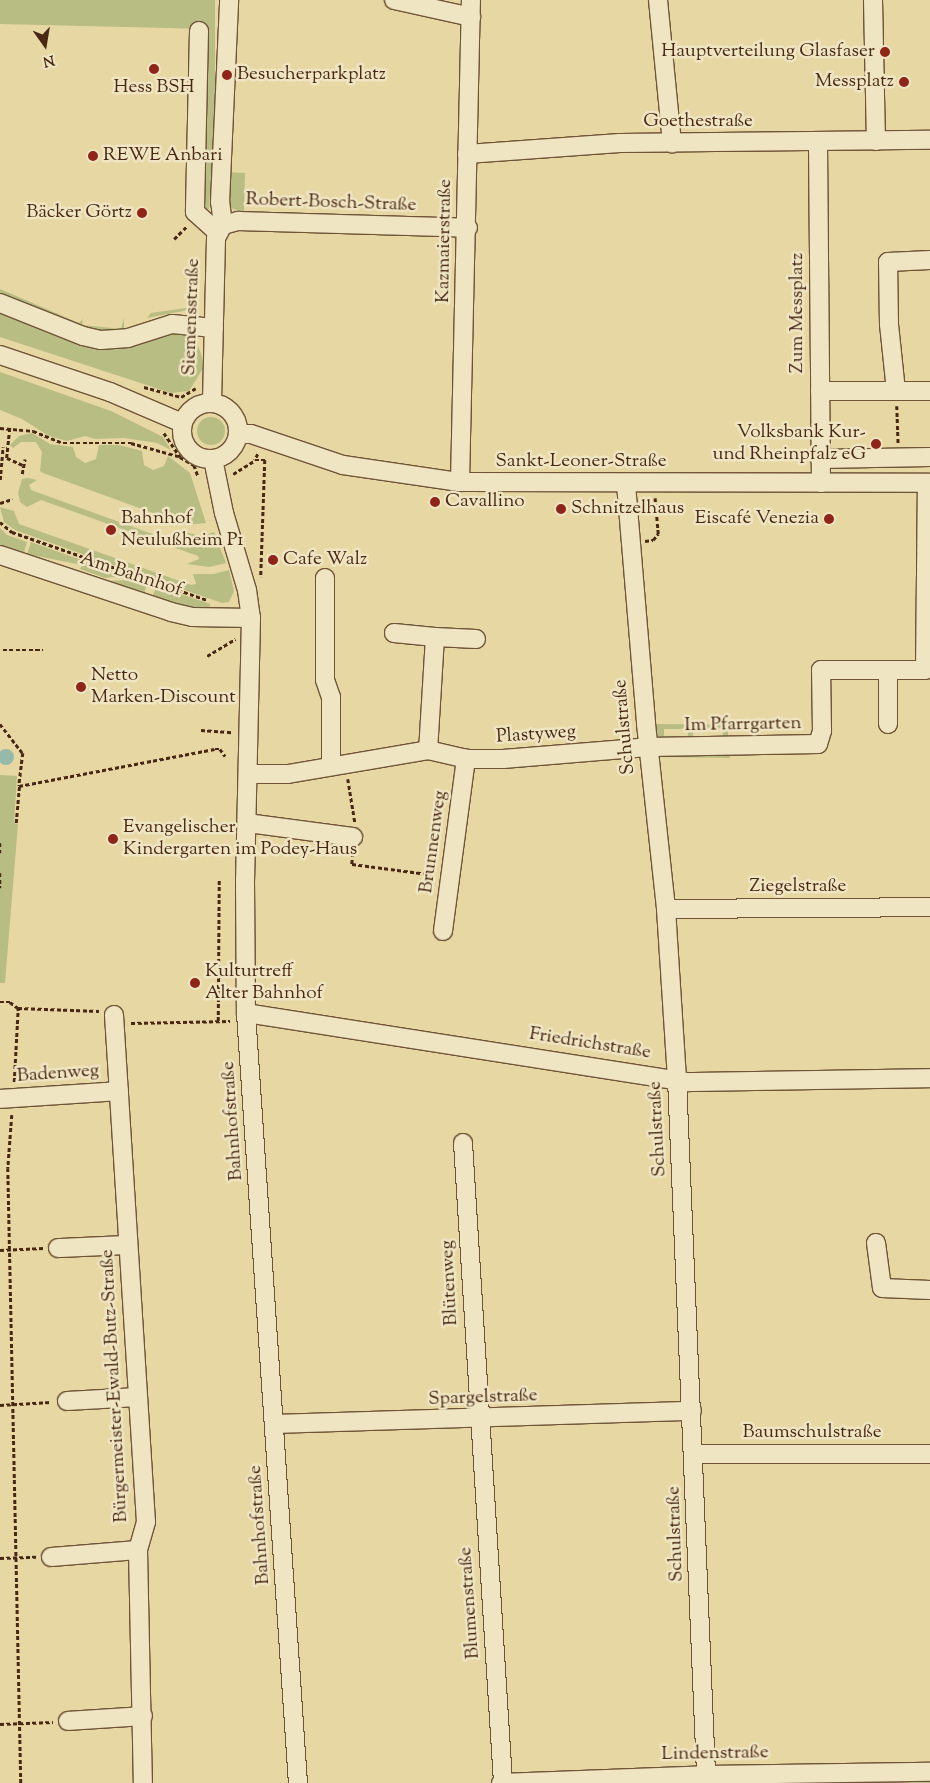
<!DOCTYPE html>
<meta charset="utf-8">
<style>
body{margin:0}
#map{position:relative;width:930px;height:1783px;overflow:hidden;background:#e6d7a3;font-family:"Sorts Mill Goudy",serif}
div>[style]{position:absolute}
.green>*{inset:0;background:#b8bd83}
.round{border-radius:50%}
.water>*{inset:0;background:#96b9aa}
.path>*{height:2.5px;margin-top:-1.25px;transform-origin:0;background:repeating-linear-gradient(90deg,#482815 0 4px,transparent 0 6.5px)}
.roads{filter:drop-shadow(1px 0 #705438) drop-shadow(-1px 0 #705438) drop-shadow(0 1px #705438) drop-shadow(0 -1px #705438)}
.minor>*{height:18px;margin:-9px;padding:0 9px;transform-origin:9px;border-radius:9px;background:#efe5c3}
.minor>.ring{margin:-9px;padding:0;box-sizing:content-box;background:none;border:18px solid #efe5c3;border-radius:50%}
.dots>*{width:14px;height:14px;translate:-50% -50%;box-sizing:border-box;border:2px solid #efe5c3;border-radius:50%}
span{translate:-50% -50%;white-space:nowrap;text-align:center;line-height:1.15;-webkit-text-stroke:5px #efe5c3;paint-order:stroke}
.poi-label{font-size:19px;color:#482815}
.right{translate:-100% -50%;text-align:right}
.left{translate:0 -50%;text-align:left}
.street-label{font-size:19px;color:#482815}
.north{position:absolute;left:20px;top:20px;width:50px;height:50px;-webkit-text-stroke:4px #efe5c3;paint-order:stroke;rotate:167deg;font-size:14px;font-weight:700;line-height:20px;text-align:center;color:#482815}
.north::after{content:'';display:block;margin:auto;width:18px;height:22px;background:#482815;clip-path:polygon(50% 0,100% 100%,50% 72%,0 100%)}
</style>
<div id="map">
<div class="green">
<i style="clip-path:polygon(0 0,215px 0,215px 77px,218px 81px,215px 194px,210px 194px,209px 209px,203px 208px,208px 29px,0 24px)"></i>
<i style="clip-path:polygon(225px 172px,245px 173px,244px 212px,230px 208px,226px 201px)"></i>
<i style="clip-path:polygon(0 289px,79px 323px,83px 319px,82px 325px,121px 329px,124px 318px,124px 332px,90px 329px,0 293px)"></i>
<i style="clip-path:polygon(186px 308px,198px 308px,147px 318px,151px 313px)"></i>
<i style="clip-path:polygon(0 312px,70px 341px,101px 349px,131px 347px,168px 332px,185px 334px,197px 343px,205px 365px,189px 391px,171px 393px,0 337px)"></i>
<i style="clip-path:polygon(0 372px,111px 411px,163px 437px,171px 450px,157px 443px,124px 438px,95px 439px,85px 436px,67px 441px,49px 436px,22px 419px,0 410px)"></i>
<i class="round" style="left:197px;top:417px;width:28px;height:28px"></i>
<i style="clip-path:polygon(32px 433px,50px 444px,73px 447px,76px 457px,85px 463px,96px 459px,99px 445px,119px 445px,142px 451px,144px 465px,153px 470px,164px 466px,168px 456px,190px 473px,206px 523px,186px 525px,43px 473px,40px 471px,42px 452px,36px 442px,21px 442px,13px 448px,10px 445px,19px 436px)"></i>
<i style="clip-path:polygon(28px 478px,37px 480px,29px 485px,31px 490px,169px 540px,183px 532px,203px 536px,214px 532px,226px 563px,209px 567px,187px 564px,199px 559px,198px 556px,41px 500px,27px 507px,20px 502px,18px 493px,22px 479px)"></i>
<i style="clip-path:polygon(0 507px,14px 511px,19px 524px,191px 585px,196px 584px,193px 574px,214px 574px,229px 570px,234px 591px,229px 602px,222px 603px,127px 570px,15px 530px,4px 522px)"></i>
<i style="clip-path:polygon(0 528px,7px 535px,27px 542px,23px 556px,0 548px)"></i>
<i style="clip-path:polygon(31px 542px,120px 574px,121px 576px,105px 578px,80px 569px,82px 565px,27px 554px)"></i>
<i style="clip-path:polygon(135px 580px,147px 583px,144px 595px,104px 581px)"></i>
<i style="clip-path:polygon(157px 586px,210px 604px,210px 610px,181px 606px,152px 597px)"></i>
<i style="clip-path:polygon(656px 724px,759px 725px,759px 739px,752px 739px,752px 728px,728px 729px,728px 739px,723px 739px,723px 729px,693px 729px,693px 740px,688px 740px,688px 729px,664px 729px,664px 740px,658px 737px)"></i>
<i style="clip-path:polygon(730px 754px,730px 758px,660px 757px,662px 755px)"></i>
<i style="clip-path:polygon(0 775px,17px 776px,14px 823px,18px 824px,5px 983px,0 983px)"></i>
<i style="clip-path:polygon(930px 1780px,930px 1783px,717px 1783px)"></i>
</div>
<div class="water">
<i class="round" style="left:-2px;top:749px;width:16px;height:16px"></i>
</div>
<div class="path">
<i style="left:174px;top:239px;width:18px;rotate:-45deg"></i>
<i style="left:144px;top:387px;width:38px;rotate:15deg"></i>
<i style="left:181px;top:397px;width:17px;rotate:-31deg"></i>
<i style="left:897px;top:406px;width:37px;rotate:88deg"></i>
<i style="left:0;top:428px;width:33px;rotate:5deg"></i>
<i style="left:33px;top:431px;width:32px;rotate:22deg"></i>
<i style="left:63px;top:443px;width:68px"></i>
<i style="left:131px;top:443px;width:49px;rotate:15.5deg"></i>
<i style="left:10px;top:428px;width:30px;rotate:96deg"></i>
<i style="left:7px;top:458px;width:17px;rotate:24deg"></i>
<i style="left:164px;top:433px;width:29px;rotate:56deg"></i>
<i style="left:180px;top:457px;width:16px;rotate:30deg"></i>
<i style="left:194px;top:465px;width:12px;rotate:70deg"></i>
<i style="left:258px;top:454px;width:7px;rotate:117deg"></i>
<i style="left:255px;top:460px;width:10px"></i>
<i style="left:265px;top:460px;width:117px;rotate:92deg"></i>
<i style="left:22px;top:474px;width:15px;rotate:-79deg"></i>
<i style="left:233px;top:474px;width:26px;rotate:-32deg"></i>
<i style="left:0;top:480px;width:33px;rotate:-85deg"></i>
<i style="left:0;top:503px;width:13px;rotate:-18deg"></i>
<i style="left:0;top:522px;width:16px;rotate:40deg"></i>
<i style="left:12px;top:532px;width:207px;rotate:19.2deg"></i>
<i style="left:645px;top:541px;width:8px;rotate:-7deg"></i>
<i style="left:653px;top:540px;width:8px;rotate:-50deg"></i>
<i style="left:658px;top:534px;width:36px;rotate:-95deg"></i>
<i style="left:3px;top:650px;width:40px"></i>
<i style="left:207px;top:656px;width:33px;rotate:-31deg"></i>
<i style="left:0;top:724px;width:37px;rotate:52deg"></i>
<i style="left:23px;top:753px;width:33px;rotate:97deg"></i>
<i style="left:19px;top:786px;width:199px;rotate:-10.7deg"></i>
<i style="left:215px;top:749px;width:5px"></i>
<i style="left:220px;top:749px;width:9px;rotate:54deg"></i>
<i style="left:201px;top:730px;width:31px;rotate:4deg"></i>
<i style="left:348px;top:779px;width:44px;rotate:80.8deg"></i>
<i style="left:16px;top:823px;width:37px;rotate:-85deg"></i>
<i style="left:0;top:843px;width:10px;rotate:90deg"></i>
<i style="left:353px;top:853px;width:11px;rotate:95deg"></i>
<i style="left:352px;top:864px;width:84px;rotate:7.5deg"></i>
<i style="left:0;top:873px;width:15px;rotate:90deg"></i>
<i style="left:0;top:1002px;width:10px"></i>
<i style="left:10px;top:1002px;width:10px;rotate:37deg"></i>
<i style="left:18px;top:1008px;width:81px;rotate:2.1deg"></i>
<i style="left:218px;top:1021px;width:142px;rotate:-89.6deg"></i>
<i style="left:131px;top:1023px;width:99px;rotate:-1.2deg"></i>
<i style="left:14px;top:1082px;width:74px;rotate:-86.9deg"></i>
<i style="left:12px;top:1115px;width:53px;rotate:94.3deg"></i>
<i style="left:8px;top:1168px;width:615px;rotate:88.79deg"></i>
<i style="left:0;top:1250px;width:44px;rotate:-2.6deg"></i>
<i style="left:0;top:1405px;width:51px;rotate:-3.4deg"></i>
<i style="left:0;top:1558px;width:36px;rotate:-2deg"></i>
<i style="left:0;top:1724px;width:53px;rotate:-2.2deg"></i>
</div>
<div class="roads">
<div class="minor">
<i style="left:394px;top:0;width:79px;rotate:12.4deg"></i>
<i style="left:658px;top:0;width:144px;rotate:84.4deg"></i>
<i style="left:873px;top:0;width:141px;rotate:88.8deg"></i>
<i style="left:199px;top:31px;width:181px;rotate:91.3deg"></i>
<i style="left:195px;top:212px;width:30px;rotate:42deg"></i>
<i style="left:818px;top:143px;width:340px;rotate:89.5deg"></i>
<i style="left:467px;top:154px;width:153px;rotate:-4.1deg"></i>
<i style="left:620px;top:143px;width:310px;rotate:-0.6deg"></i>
<i style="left:223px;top:225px;width:23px;rotate:-97deg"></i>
<i style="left:220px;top:202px;width:202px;rotate:-87.4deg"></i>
<i style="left:0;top:303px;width:89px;rotate:21.7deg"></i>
<i style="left:83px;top:336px;width:18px;rotate:13deg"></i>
<i style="left:101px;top:340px;width:27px;rotate:-4deg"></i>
<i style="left:128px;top:338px;width:46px;rotate:-17.7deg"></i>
<i style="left:172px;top:324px;width:42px;rotate:5.4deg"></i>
<i style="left:0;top:355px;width:116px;rotate:18.6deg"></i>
<i style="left:110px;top:392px;width:78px;rotate:23.3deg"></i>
<i style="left:820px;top:391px;width:76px"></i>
<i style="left:896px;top:391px;width:67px;rotate:-96deg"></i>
<i style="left:889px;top:324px;width:62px;rotate:-90.9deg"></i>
<i style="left:888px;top:262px;width:42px;rotate:-2.7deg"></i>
<i style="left:896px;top:391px;width:34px"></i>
<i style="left:212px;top:402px;width:164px;rotate:-88.6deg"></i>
<i style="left:216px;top:238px;width:15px;rotate:-62deg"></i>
<i style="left:223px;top:225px;width:16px;rotate:-15deg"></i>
<i style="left:238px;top:221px;width:230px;rotate:1.7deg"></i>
<i class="ring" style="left:182px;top:403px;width:38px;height:38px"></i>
<i style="left:239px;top:434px;width:12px"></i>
<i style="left:251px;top:434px;width:97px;rotate:18.6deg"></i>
<i style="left:343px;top:465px;width:118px;rotate:8.3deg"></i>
<i style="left:460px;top:482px;width:470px;rotate:0.1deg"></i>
<i style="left:213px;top:459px;width:55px;rotate:78.5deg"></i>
<i style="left:224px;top:513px;width:80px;rotate:73.4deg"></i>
<i style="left:247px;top:590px;width:28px;rotate:82deg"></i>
<i style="left:251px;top:618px;width:263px;rotate:91.3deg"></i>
<i style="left:245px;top:881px;width:132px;rotate:89.6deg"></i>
<i style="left:246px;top:1013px;width:772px;rotate:86.14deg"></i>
<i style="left:820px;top:459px;width:110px;rotate:-1deg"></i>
<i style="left:460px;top:482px;width:482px;rotate:-88.7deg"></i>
<i style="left:626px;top:484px;width:241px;rotate:85.2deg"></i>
<i style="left:646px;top:724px;width:186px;rotate:83.8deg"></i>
<i style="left:666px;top:909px;width:170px;rotate:86.3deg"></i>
<i style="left:677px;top:1079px;width:697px;rotate:87.61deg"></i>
<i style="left:0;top:555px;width:180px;rotate:18.4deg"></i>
<i style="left:171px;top:612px;width:22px;rotate:13deg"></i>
<i style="left:192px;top:617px;width:59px;rotate:1deg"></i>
<i style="left:325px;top:578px;width:102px;rotate:90deg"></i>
<i style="left:325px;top:680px;width:18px;rotate:71deg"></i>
<i style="left:331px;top:697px;width:69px;rotate:90deg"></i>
<i style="left:394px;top:633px;width:41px;rotate:5.6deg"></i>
<i style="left:435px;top:637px;width:113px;rotate:93.5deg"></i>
<i style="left:435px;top:637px;width:41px;rotate:2.8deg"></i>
<i style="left:888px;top:724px;width:54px;rotate:-90deg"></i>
<i style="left:248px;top:774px;width:40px"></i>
<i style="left:288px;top:774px;width:142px;rotate:-9.7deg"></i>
<i style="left:428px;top:750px;width:39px;rotate:13deg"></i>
<i style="left:466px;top:759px;width:37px"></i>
<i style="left:503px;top:759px;width:145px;rotate:-4.7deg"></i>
<i style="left:648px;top:747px;width:170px;rotate:-1deg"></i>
<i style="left:818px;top:744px;width:14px;rotate:-73deg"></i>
<i style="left:822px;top:731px;width:61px;rotate:-90.9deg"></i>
<i style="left:821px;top:670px;width:104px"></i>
<i style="left:925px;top:670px;width:187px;rotate:-89.4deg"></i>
<i style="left:248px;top:823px;width:106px;rotate:7.6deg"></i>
<i style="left:666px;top:909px;width:264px;rotate:-0.4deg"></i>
<i style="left:443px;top:931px;width:174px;rotate:-82.4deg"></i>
<i style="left:246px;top:1013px;width:446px;rotate:8.9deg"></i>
<i style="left:687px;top:1082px;width:243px;rotate:-0.9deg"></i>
<i style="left:114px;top:1015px;width:508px;rotate:86.39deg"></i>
<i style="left:146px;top:1522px;width:29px;rotate:106deg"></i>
<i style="left:138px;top:1550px;width:233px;rotate:88.8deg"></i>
<i style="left:0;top:1099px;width:119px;rotate:-3.8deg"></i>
<i style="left:463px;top:1143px;width:641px;rotate:86.42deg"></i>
<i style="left:876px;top:1243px;width:45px;rotate:82.4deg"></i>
<i style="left:882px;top:1288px;width:48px;rotate:2.4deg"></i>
<i style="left:58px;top:1248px;width:70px;rotate:-2.5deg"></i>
<i style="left:67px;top:1401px;width:71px;rotate:-3.2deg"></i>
<i style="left:275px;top:1424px;width:417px;rotate:-1.8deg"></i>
<i style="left:694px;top:1454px;width:236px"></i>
<i style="left:51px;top:1557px;width:87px;rotate:-4.6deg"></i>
<i style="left:68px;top:1721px;width:75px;rotate:-3.8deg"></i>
<i style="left:501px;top:1783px;width:205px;rotate:-2.2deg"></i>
<i style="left:706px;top:1775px;width:224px;rotate:-0.8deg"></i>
</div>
</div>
<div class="dots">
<i style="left:885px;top:52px;background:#8f2418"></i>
<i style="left:154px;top:69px;background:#8f2418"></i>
<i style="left:227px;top:75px;background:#8f2418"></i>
<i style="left:904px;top:82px;background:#8f2418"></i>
<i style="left:93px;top:156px;background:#8f2418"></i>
<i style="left:142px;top:213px;background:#8f2418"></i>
<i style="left:876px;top:444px;background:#8f2418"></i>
<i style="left:435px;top:502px;background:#8f2418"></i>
<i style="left:561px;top:509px;background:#8f2418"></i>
<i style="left:829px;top:519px;background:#8f2418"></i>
<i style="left:111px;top:530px;background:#8f2418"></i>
<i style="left:273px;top:560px;background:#8f2418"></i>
<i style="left:81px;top:687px;background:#8f2418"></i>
<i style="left:113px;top:839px;background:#8f2418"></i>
<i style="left:195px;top:983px;background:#8f2418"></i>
</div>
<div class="poi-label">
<span class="right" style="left:875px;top:52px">Hauptverteilung Glasfaser</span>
<span class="left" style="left:237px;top:75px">Besucherparkplatz</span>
<span class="right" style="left:894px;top:82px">Messplatz</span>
<span style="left:154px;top:88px">Hess BSH</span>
<span class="left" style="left:103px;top:156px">REWE Anbari</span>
<span class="right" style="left:132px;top:213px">Bäcker Görtz</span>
<span class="right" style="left:866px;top:444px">Volksbank Kur-<br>und Rheinpfalz eG</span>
<span class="left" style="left:445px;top:502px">Cavallino</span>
<span class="left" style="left:571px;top:509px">Schnitzelhaus</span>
<span class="left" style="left:121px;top:530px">Bahnhof<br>Neulußheim P1</span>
<span class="right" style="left:819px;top:519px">Eiscafé Venezia</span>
<span class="left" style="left:283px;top:560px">Cafe Walz</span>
<span class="left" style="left:91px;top:687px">Netto<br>Marken-Discount</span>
<span class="left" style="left:123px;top:839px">Evangelischer<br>Kindergarten im Podey-Haus</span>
<span class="left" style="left:205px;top:983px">Kulturtreff<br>Alter Bahnhof</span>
</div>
<div class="street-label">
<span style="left:698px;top:122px">Goethestraße</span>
<span style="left:331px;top:203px;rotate:2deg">Robert-Bosch-Straße</span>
<span style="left:445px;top:241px;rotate:-89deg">Kazmaierstraße</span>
<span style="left:798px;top:313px;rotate:-90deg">Zum Messplatz</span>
<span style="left:192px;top:317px;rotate:-88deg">Siemensstraße</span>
<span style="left:581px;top:462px">Sankt-Leoner-Straße</span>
<span style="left:131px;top:575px;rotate:18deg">Am Bahnhof</span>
<span style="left:743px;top:725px;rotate:-1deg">Im Pfarrgarten</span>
<span style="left:625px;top:727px;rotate:-95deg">Schulstraße</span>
<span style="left:536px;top:735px;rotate:-4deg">Plastyweg</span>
<span style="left:434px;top:842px;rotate:-82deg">Brunnenweg</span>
<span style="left:798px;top:887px">Ziegelstraße</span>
<span style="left:590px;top:1044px;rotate:9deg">Friedrichstraße</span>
<span style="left:58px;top:1074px;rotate:-4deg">Badenweg</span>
<span style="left:233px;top:1121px;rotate:-94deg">Bahnhofstraße</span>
<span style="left:658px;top:1129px;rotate:-93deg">Schulstraße</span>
<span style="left:450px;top:1283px;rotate:-93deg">Blütenweg</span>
<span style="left:115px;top:1386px;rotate:-93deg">Bürgermeister-Ewald-Butz-Straße</span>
<span style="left:483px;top:1398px;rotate:-2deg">Spargelstraße</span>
<span style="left:812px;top:1433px">Baumschulstraße</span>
<span style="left:260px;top:1525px;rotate:-94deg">Bahnhofstraße</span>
<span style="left:676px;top:1534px;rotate:-92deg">Schulstraße</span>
<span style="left:470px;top:1603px;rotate:-94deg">Blumenstraße</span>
<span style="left:715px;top:1754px;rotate:-1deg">Lindenstraße</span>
</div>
<div class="north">N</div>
</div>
